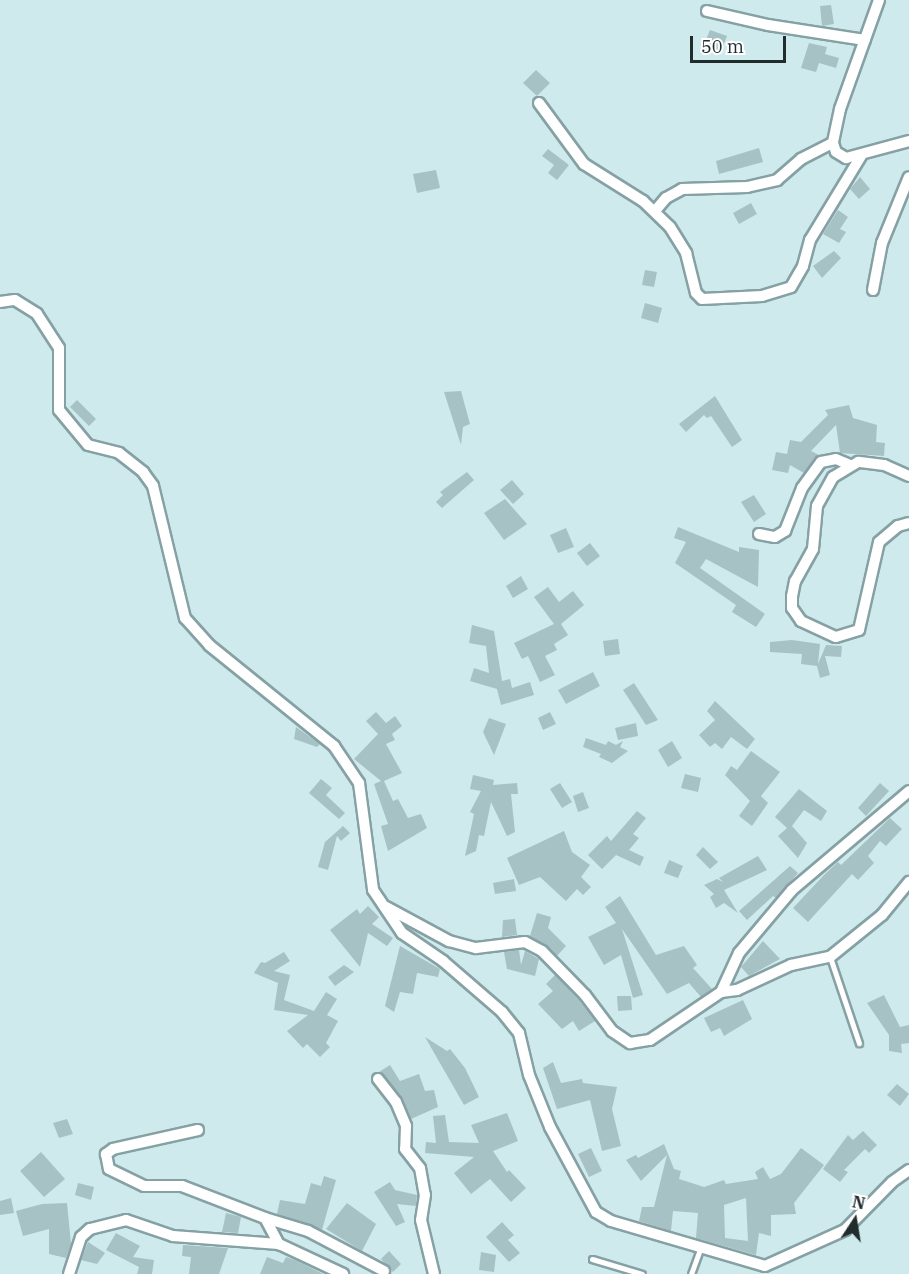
<!DOCTYPE html>
<style>
body{margin:0}
#map{position:relative;width:909px;height:1274px;overflow:hidden;background:#ceeaed;font-family:"IBM Plex Serif",serif}
div>[style]{position:absolute}
.building>*{inset:0;background:#a7c2c5}
.roads{filter:drop-shadow(2px 0 #86a1a4) drop-shadow(-2px 0 #86a1a4) drop-shadow(0 2px #86a1a4) drop-shadow(0 -2px #86a1a4)}
.service>*{height:5px;margin:-2.5px;padding:0 2.5px;transform-origin:2.5px;border-radius:2.5px;background:#fff}
.minor>*{height:10px;margin:-5px;padding:0 5px;transform-origin:5px;border-radius:5px;background:#fff}
span{translate:-50% -50%;white-space:nowrap;text-align:center;line-height:1.15;-webkit-text-stroke:4.5px #fff;paint-order:stroke}
.north{position:absolute;left:825px;top:1190px;width:60px;height:60px;-webkit-text-stroke:4px #fff;paint-order:stroke;rotate:12deg;font-size:16px;font-weight:700;line-height:24px;text-align:center;color:#212c2d}
.north::after{content:'';display:block;margin:auto;width:21px;height:27px;background:#212c2d;clip-path:polygon(50% 0,100% 100%,50% 72%,0 100%)}
.scale{position:absolute;left:690px;top:36px;width:96px;height:27px;box-sizing:border-box;border:3px solid #212c2d;border-top:0;padding-left:8px;font-size:18px;line-height:21px;white-space:nowrap;color:#212c2d;-webkit-text-stroke:4px #fff;paint-order:stroke}
</style>
<div id="map">
<div class="building">
<i style="clip-path:polygon(831px 5px,834px 24px,822px 26px,820px 6px)"></i>
<i style="clip-path:polygon(710px 30px,727px 36px,721px 51px,704px 45px)"></i>
<i style="clip-path:polygon(809px 43px,827px 47px,825px 54px,839px 58px,836px 68px,819px 63px,816px 72px,801px 68px)"></i>
<i style="clip-path:polygon(536px 70px,550px 83px,537px 96px,523px 83px)"></i>
<i style="clip-path:polygon(759px 148px,763px 162px,719px 174px,716px 161px)"></i>
<i style="clip-path:polygon(548px 149px,569px 165px,557px 180px,548px 173px,554px 165px,542px 156px)"></i>
<i style="clip-path:polygon(436px 170px,440px 188px,417px 193px,413px 174px)"></i>
<i style="clip-path:polygon(860px 177px,870px 189px,859px 199px,850px 189px)"></i>
<i style="clip-path:polygon(751px 203px,757px 214px,739px 224px,733px 213px)"></i>
<i style="clip-path:polygon(838px 210px,848px 217px,840px 229px,846px 232px,839px 243px,823px 234px)"></i>
<i style="clip-path:polygon(834px 251px,841px 258px,822px 278px,813px 266px)"></i>
<i style="clip-path:polygon(645px 270px,657px 272px,654px 287px,642px 285px)"></i>
<i style="clip-path:polygon(645px 303px,662px 308px,658px 323px,641px 318px)"></i>
<i style="clip-path:polygon(461px 391px,470px 424px,463px 427px,461px 445px,444px 392px)"></i>
<i style="clip-path:polygon(715px 396px,742px 440px,732px 447px,711px 416px,707px 418px,704px 415px,686px 432px,679px 424px)"></i>
<i style="clip-path:polygon(77px 400px,96px 419px,89px 426px,70px 407px)"></i>
<i style="clip-path:polygon(849px 405px,853px 418px,877px 425px,876px 442px,885px 443px,884px 456px,840px 453px,836px 425px,811px 451px,819px 455px,804px 473px,790px 465px,788px 473px,772px 470px,776px 452px,787px 454px,790px 440px,801px 442px,828px 415px,825px 410px)"></i>
<i style="clip-path:polygon(467px 472px,474px 480px,442px 508px,436px 502px,443px 495px,440px 492px)"></i>
<i style="clip-path:polygon(512px 480px,524px 494px,513px 504px,500px 490px)"></i>
<i style="clip-path:polygon(754px 495px,766px 514px,754px 522px,741px 502px)"></i>
<i style="clip-path:polygon(505px 499px,527px 524px,504px 540px,484px 513px)"></i>
<i style="clip-path:polygon(678px 527px,739px 552px,739px 547px,759px 550px,758px 587px,706px 559px,700px 568px,765px 614px,756px 627px,732px 612px,736px 605px,675px 563px,686px 542px,674px 538px)"></i>
<i style="clip-path:polygon(566px 528px,574px 547px,558px 553px,550px 535px)"></i>
<i style="clip-path:polygon(590px 543px,600px 556px,587px 566px,577px 553px)"></i>
<i style="clip-path:polygon(521px 576px,528px 589px,513px 598px,506px 586px)"></i>
<i style="clip-path:polygon(548px 587px,559px 602px,573px 591px,584px 605px,561px 624px,568px 635px,554px 644px,557px 650px,545px 656px,555px 675px,540px 682px,528px 656px,522px 659px,514px 643px,554px 624px,534px 597px)"></i>
<i style="clip-path:polygon(472px 625px,494px 631px,502px 681px,510px 679px,512px 688px,530px 682px,534px 695px,501px 705px,497px 689px,470px 681px,474px 668px,489px 673px,486px 646px,469px 643px)"></i>
<i style="clip-path:polygon(618px 639px,620px 654px,605px 656px,603px 641px)"></i>
<i style="clip-path:polygon(792px 640px,820px 644px,818px 664px,826px 645px,842px 646px,841px 657px,825px 656px,830px 675px,820px 678px,817px 666px,801px 664px,802px 654px,770px 652px,770px 642px)"></i>
<i style="clip-path:polygon(593px 672px,600px 686px,566px 704px,558px 690px)"></i>
<i style="clip-path:polygon(634px 683px,658px 720px,646px 725px,623px 690px)"></i>
<i style="clip-path:polygon(715px 701px,755px 739px,747px 749px,731px 737px,722px 749px,715px 743px,710px 747px,699px 735px,715px 720px,707px 711px)"></i>
<i style="clip-path:polygon(376px 712px,386px 723px,395px 716px,402px 726px,392px 734px,395px 740px,386px 744px,402px 773px,384px 781px,393px 801px,398px 799px,408px 818px,421px 814px,427px 828px,388px 851px,381px 826px,388px 824px,374px 784px,381px 781px,354px 759px,378px 734px,366px 721px)"></i>
<i style="clip-path:polygon(550px 712px,556px 724px,543px 730px,538px 718px)"></i>
<i style="clip-path:polygon(489px 718px,506px 724px,494px 755px,483px 732px)"></i>
<i style="clip-path:polygon(636px 723px,638px 736px,618px 740px,615px 728px)"></i>
<i style="clip-path:polygon(296px 727px,320px 744px,317px 747px,294px 739px)"></i>
<i style="clip-path:polygon(586px 738px,606px 745px,608px 741px,616px 745px,623px 741px,620px 747px,628px 751px,612px 763px,599px 757px,601px 754px,583px 747px)"></i>
<i style="clip-path:polygon(672px 741px,682px 758px,668px 767px,658px 750px)"></i>
<i style="clip-path:polygon(751px 751px,780px 772px,761px 796px,768px 803px,752px 826px,739px 816px,750px 801px,725px 775px,731px 766px,737px 770px)"></i>
<i style="clip-path:polygon(685px 774px,701px 778px,698px 792px,681px 788px)"></i>
<i style="clip-path:polygon(473px 775px,494px 780px,493px 785px,517px 783px,518px 794px,511px 794px,515px 832px,507px 836px,491px 802px,484px 836px,479px 835px,476px 851px,465px 856px,474px 814px,470px 812px,481px 791px,470px 789px)"></i>
<i style="clip-path:polygon(321px 779px,332px 788px,326px 795px,345px 813px,339px 819px,309px 793px)"></i>
<i style="clip-path:polygon(560px 783px,572px 802px,562px 808px,550px 789px)"></i>
<i style="clip-path:polygon(880px 783px,889px 791px,866px 816px,858px 808px)"></i>
<i style="clip-path:polygon(799px 789px,827px 811px,821px 821px,804px 810px,792px 826px,807px 843px,798px 858px,778px 836px,787px 828px,775px 817px)"></i>
<i style="clip-path:polygon(583px 792px,589px 808px,578px 812px,573px 796px)"></i>
<i style="clip-path:polygon(637px 811px,646px 818px,633px 834px,639px 838px,629px 850px,644px 857px,640px 866px,616px 855px,602px 869px,588px 855px,607px 836px,611px 841px)"></i>
<i style="clip-path:polygon(890px 818px,902px 829px,886px 846px,880px 841px,868px 856px,874px 863px,858px 880px,852px 874px,808px 922px,793px 908px,825px 874px,838px 862px,841px 865px)"></i>
<i style="clip-path:polygon(343px 826px,350px 833px,341px 841px,337px 836px,328px 870px,318px 867px,325px 842px)"></i>
<i style="clip-path:polygon(564px 831px,572px 852px,590px 865px,581px 877px,591px 887px,583px 895px,577px 889px,566px 901px,540px 877px,519px 885px,507px 858px)"></i>
<i style="clip-path:polygon(703px 847px,718px 862px,710px 869px,696px 855px)"></i>
<i style="clip-path:polygon(758px 856px,767px 870px,724px 890px,738px 913px,724px 903px,716px 908px,710px 897px,714px 894px,704px 885px,717px 879px,723px 882px,719px 878px)"></i>
<i style="clip-path:polygon(669px 860px,683px 866px,678px 878px,664px 873px)"></i>
<i style="clip-path:polygon(790px 866px,798px 873px,776px 898px,773px 896px,747px 920px,739px 911px)"></i>
<i style="clip-path:polygon(514px 879px,516px 891px,495px 894px,493px 883px)"></i>
<i style="clip-path:polygon(620px 896px,656px 955px,684px 946px,697px 965px,693px 968px,712px 989px,701px 997px,689px 983px,667px 994px,622px 929px,643px 995px,633px 998px,621px 955px,604px 965px,588px 937px,616px 923px,605px 907px)"></i>
<i style="clip-path:polygon(368px 906px,379px 917px,372px 924px,393px 938px,387px 946px,368px 933px,360px 967px,330px 930px,357px 909px,360px 914px)"></i>
<i style="clip-path:polygon(537px 913px,551px 917px,548px 928px,566px 946px,557px 956px,530px 936px)"></i>
<i style="clip-path:polygon(515px 919px,517px 935px,502px 937px,503px 920px)"></i>
<i style="clip-path:polygon(763px 941px,780px 959px,749px 976px,741px 967px)"></i>
<i style="clip-path:polygon(400px 946px,440px 969px,438px 977px,417px 973px,413px 994px,400px 992px,394px 1012px,385px 1006px)"></i>
<i style="clip-path:polygon(519px 950px,521px 965px,525px 951px,539px 959px,535px 976px,507px 969px,504px 952px)"></i>
<i style="clip-path:polygon(284px 952px,290px 961px,274px 971px,290px 975px,284px 1000px,314px 1011px,326px 992px,337px 999px,327px 1015px,338px 1021px,326px 1043px,330px 1047px,320px 1057px,307px 1044px,303px 1048px,287px 1031px,308px 1015px,274px 1010px,278px 983px,254px 973px,261px 962px,265px 963px)"></i>
<i style="clip-path:polygon(344px 965px,354px 972px,335px 986px,328px 977px)"></i>
<i style="clip-path:polygon(555px 975px,579px 1000px,595px 1021px,579px 1031px,573px 1021px,562px 1029px,538px 1004px,553px 991px,546px 984px)"></i>
<i style="clip-path:polygon(884px 995px,900px 1027px,909px 1025px,909px 1043px,901px 1044px,902px 1053px,889px 1051px,889px 1035px,867px 1003px)"></i>
<i style="clip-path:polygon(617px 996px,631px 996px,632px 1010px,618px 1011px)"></i>
<i style="clip-path:polygon(743px 1000px,752px 1019px,724px 1036px,720px 1028px,711px 1032px,704px 1018px)"></i>
<i style="clip-path:polygon(425px 1037px,447px 1051px,450px 1049px,465px 1068px,479px 1097px,464px 1105px)"></i>
<i style="clip-path:polygon(553px 1062px,561px 1083px,582px 1079px,583px 1083px,617px 1087px,612px 1109px,621px 1146px,602px 1151px,590px 1100px,557px 1109px,543px 1068px)"></i>
<i style="clip-path:polygon(390px 1065px,400px 1081px,419px 1074px,425px 1091px,434px 1090px,438px 1107px,411px 1119px,402px 1098px,379px 1072px)"></i>
<i style="clip-path:polygon(897px 1084px,909px 1094px,900px 1106px,887px 1095px)"></i>
<i style="clip-path:polygon(507px 1113px,518px 1141px,493px 1151px,507px 1172px,509px 1170px,526px 1188px,511px 1202px,490px 1179px,471px 1194px,454px 1173px,474px 1157px,425px 1153px,426px 1142px,436px 1143px,433px 1116px,445px 1115px,449px 1142px,479px 1143px,471px 1125px)"></i>
<i style="clip-path:polygon(67px 1119px,73px 1134px,59px 1138px,53px 1123px)"></i>
<i style="clip-path:polygon(863px 1131px,877px 1145px,869px 1153px,865px 1149px,844px 1170px,848px 1172px,840px 1182px,823px 1169px,848px 1135px,853px 1140px)"></i>
<i style="clip-path:polygon(evenodd,664px 1144px,674px 1169px,681px 1171px,679px 1179px,704px 1187px,724px 1180px,726px 1184px,758px 1179px,755px 1172px,763px 1167px,770px 1179px,781px 1174px,801px 1148px,824px 1165px,794px 1203px,796px 1214px,771px 1215px,771px 1236px,759px 1233px,756px 1255px,696px 1238px,698px 1213px,673px 1211px,671px 1231px,639px 1221px,642px 1207px,654px 1207px,667px 1155px,641px 1181px,626px 1160px,636px 1155px,638px 1158px,664px 1144px,746px 1198px,748px 1241px,725px 1238px,724px 1205px,746px 1198px)"></i>
<i style="clip-path:polygon(591px 1148px,602px 1171px,589px 1177px,578px 1154px)"></i>
<i style="clip-path:polygon(41px 1152px,65px 1179px,44px 1197px,20px 1171px)"></i>
<i style="clip-path:polygon(324px 1176px,336px 1180px,322px 1230px,277px 1214px,280px 1200px,305px 1204px,311px 1183px,321px 1186px)"></i>
<i style="clip-path:polygon(390px 1182px,395px 1190px,417px 1195px,416px 1206px,397px 1204px,405px 1222px,396px 1226px,374px 1192px)"></i>
<i style="clip-path:polygon(78px 1183px,94px 1187px,91px 1200px,75px 1195px)"></i>
<i style="clip-path:polygon(11px 1198px,14px 1213px,0 1215px,0 1201px)"></i>
<i style="clip-path:polygon(67px 1203px,71px 1244px,66px 1258px,49px 1254px,49px 1229px,23px 1236px,16px 1211px,42px 1204px)"></i>
<i style="clip-path:polygon(347px 1203px,376px 1224px,362px 1251px,326px 1229px)"></i>
<i style="clip-path:polygon(226px 1213px,241px 1217px,238px 1233px,222px 1232px)"></i>
<i style="clip-path:polygon(502px 1222px,514px 1235px,508px 1240px,520px 1253px,509px 1262px,486px 1237px)"></i>
<i style="clip-path:polygon(116px 1233px,140px 1246px,133px 1257px,154px 1260px,152px 1274px,137px 1274px,139px 1267px,106px 1250px)"></i>
<i style="clip-path:polygon(88px 1242px,105px 1253px,97px 1264px,81px 1260px)"></i>
<i style="clip-path:polygon(183px 1245px,228px 1248px,219px 1274px,189px 1274px,191px 1257px,182px 1256px)"></i>
<i style="clip-path:polygon(389px 1251px,401px 1264px,393px 1272px,381px 1259px)"></i>
<i style="clip-path:polygon(481px 1252px,496px 1255px,494px 1272px,479px 1270px)"></i>
<i style="clip-path:polygon(267px 1257px,283px 1263px,286px 1257px,295px 1260px,323px 1274px,260px 1274px)"></i>
</div>
<div class="roads">
<div class="service">
<i style="left:830px;top:957px;width:91px;rotate:71.4deg"></i>
<i style="left:592px;top:1259px;width:52px;rotate:16.7deg"></i>
<i style="left:691px;top:1274px;width:27px;rotate:-70deg"></i>
</div>
<div class="minor">
<i style="left:879px;top:0;width:116px;rotate:109.7deg"></i>
<i style="left:840px;top:109px;width:35px;rotate:102deg"></i>
<i style="left:833px;top:143px;width:9px;rotate:72deg"></i>
<i style="left:836px;top:152px;width:12px;rotate:31deg"></i>
<i style="left:846px;top:158px;width:65px;rotate:-15.1deg"></i>
<i style="left:707px;top:11px;width:63px;rotate:12.9deg"></i>
<i style="left:768px;top:25px;width:98px;rotate:8.8deg"></i>
<i style="left:539px;top:103px;width:76px;rotate:53.6deg"></i>
<i style="left:584px;top:164px;width:70px;rotate:32.1deg"></i>
<i style="left:643px;top:201px;width:37px;rotate:44deg"></i>
<i style="left:670px;top:227px;width:31px;rotate:58deg"></i>
<i style="left:686px;top:253px;width:41px;rotate:76deg"></i>
<i style="left:696px;top:293px;width:8px;rotate:45deg"></i>
<i style="left:702px;top:299px;width:60px;rotate:-2.9deg"></i>
<i style="left:762px;top:296px;width:30px;rotate:-17deg"></i>
<i style="left:791px;top:287px;width:24px;rotate:-60deg"></i>
<i style="left:803px;top:266px;width:27px;rotate:-75deg"></i>
<i style="left:810px;top:240px;width:98px;rotate:-58.7deg"></i>
<i style="left:655px;top:211px;width:17px;rotate:-50deg"></i>
<i style="left:666px;top:198px;width:18px;rotate:-29deg"></i>
<i style="left:682px;top:189px;width:65px;rotate:-1.8deg"></i>
<i style="left:747px;top:187px;width:31px;rotate:-13deg"></i>
<i style="left:777px;top:180px;width:32px;rotate:-41deg"></i>
<i style="left:801px;top:159px;width:36px;rotate:-27deg"></i>
<i style="left:873px;top:290px;width:48px;rotate:-79.2deg"></i>
<i style="left:882px;top:243px;width:71px;rotate:-67.8deg"></i>
<i style="left:0;top:302px;width:15px;rotate:-8deg"></i>
<i style="left:15px;top:300px;width:26px;rotate:32deg"></i>
<i style="left:37px;top:314px;width:40px;rotate:57.1deg"></i>
<i style="left:59px;top:348px;width:62px;rotate:90deg"></i>
<i style="left:59px;top:410px;width:45px;rotate:50.4deg"></i>
<i style="left:88px;top:445px;width:32px;rotate:14deg"></i>
<i style="left:119px;top:453px;width:31px;rotate:38deg"></i>
<i style="left:143px;top:472px;width:17px;rotate:54deg"></i>
<i style="left:153px;top:486px;width:136px;rotate:76.4deg"></i>
<i style="left:185px;top:618px;width:36px;rotate:48deg"></i>
<i style="left:209px;top:645px;width:161px;rotate:38.9deg"></i>
<i style="left:334px;top:746px;width:45px;rotate:56deg"></i>
<i style="left:359px;top:783px;width:108px;rotate:82.5deg"></i>
<i style="left:373px;top:890px;width:52px;rotate:56deg"></i>
<i style="left:402px;top:933px;width:50px;rotate:34.3deg"></i>
<i style="left:443px;top:961px;width:78px;rotate:40.8deg"></i>
<i style="left:502px;top:1012px;width:27px;rotate:51deg"></i>
<i style="left:519px;top:1033px;width:43px;rotate:76.6deg"></i>
<i style="left:529px;top:1075px;width:56px;rotate:68deg"></i>
<i style="left:550px;top:1127px;width:97px;rotate:61.6deg"></i>
<i style="left:596px;top:1212px;width:17px;rotate:31deg"></i>
<i style="left:611px;top:1221px;width:160px;rotate:16.3deg"></i>
<i style="left:765px;top:1266px;width:88px;rotate:-24.2deg"></i>
<i style="left:845px;top:1230px;width:67px;rotate:-45.6deg"></i>
<i style="left:892px;top:1182px;width:21px;rotate:-35deg"></i>
<i style="left:909px;top:476px;width:27px;rotate:-156deg"></i>
<i style="left:884px;top:465px;width:26px;rotate:-173deg"></i>
<i style="left:858px;top:462px;width:29px;rotate:149deg"></i>
<i style="left:833px;top:477px;width:33px;rotate:119deg"></i>
<i style="left:817px;top:506px;width:43px;rotate:95.3deg"></i>
<i style="left:813px;top:549px;width:37px;rotate:119deg"></i>
<i style="left:795px;top:581px;width:15px;rotate:101deg"></i>
<i style="left:792px;top:596px;width:12px;rotate:90deg"></i>
<i style="left:792px;top:608px;width:16px;rotate:55deg"></i>
<i style="left:801px;top:621px;width:38px;rotate:25deg"></i>
<i style="left:836px;top:637px;width:24px;rotate:-17deg"></i>
<i style="left:859px;top:630px;width:90px;rotate:-77.2deg"></i>
<i style="left:879px;top:542px;width:25px;rotate:-40deg"></i>
<i style="left:898px;top:526px;width:11px;rotate:-15deg"></i>
<i style="left:759px;top:534px;width:16px;rotate:11deg"></i>
<i style="left:775px;top:537px;width:12px;rotate:-31deg"></i>
<i style="left:785px;top:531px;width:46px;rotate:-68.4deg"></i>
<i style="left:802px;top:488px;width:32px;rotate:-54deg"></i>
<i style="left:821px;top:462px;width:15px;rotate:-11deg"></i>
<i style="left:836px;top:459px;width:13px;rotate:23deg"></i>
<i style="left:386px;top:907px;width:72px;rotate:28.4deg"></i>
<i style="left:449px;top:941px;width:28px;rotate:15deg"></i>
<i style="left:476px;top:948px;width:49px;rotate:-7deg"></i>
<i style="left:525px;top:942px;width:19px;rotate:28deg"></i>
<i style="left:542px;top:951px;width:62px;rotate:45.7deg"></i>
<i style="left:585px;top:995px;width:45px;rotate:53.1deg"></i>
<i style="left:612px;top:1031px;width:22px;rotate:34deg"></i>
<i style="left:630px;top:1043px;width:20px;rotate:-9deg"></i>
<i style="left:650px;top:1040px;width:86px;rotate:-34.1deg"></i>
<i style="left:721px;top:992px;width:43px;rotate:-65.2deg"></i>
<i style="left:739px;top:953px;width:82px;rotate:-49.9deg"></i>
<i style="left:792px;top:890px;width:153px;rotate:-40.2deg"></i>
<i style="left:721px;top:992px;width:16px;rotate:-7deg"></i>
<i style="left:737px;top:990px;width:60px;rotate:-24.8deg"></i>
<i style="left:791px;top:965px;width:40px;rotate:-12deg"></i>
<i style="left:830px;top:957px;width:67px;rotate:-38.9deg"></i>
<i style="left:882px;top:915px;width:43px;rotate:-50.7deg"></i>
<i style="left:378px;top:1079px;width:29px;rotate:52deg"></i>
<i style="left:396px;top:1102px;width:26px;rotate:67deg"></i>
<i style="left:406px;top:1126px;width:23px;rotate:92deg"></i>
<i style="left:405px;top:1149px;width:24px;rotate:52deg"></i>
<i style="left:420px;top:1168px;width:27px;rotate:80deg"></i>
<i style="left:425px;top:1195px;width:25px;rotate:99deg"></i>
<i style="left:421px;top:1220px;width:56px;rotate:76.5deg"></i>
<i style="left:198px;top:1130px;width:87px;rotate:167.4deg"></i>
<i style="left:113px;top:1149px;width:9px;rotate:144deg"></i>
<i style="left:106px;top:1154px;width:15px;rotate:79deg"></i>
<i style="left:109px;top:1169px;width:39px;rotate:26deg"></i>
<i style="left:144px;top:1186px;width:38px"></i>
<i style="left:182px;top:1186px;width:89px;rotate:21.1deg"></i>
<i style="left:265px;top:1218px;width:30px;rotate:62deg"></i>
<i style="left:265px;top:1218px;width:45px;rotate:16.8deg"></i>
<i style="left:308px;top:1231px;width:86px;rotate:27.8deg"></i>
<i style="left:69px;top:1274px;width:39px;rotate:-72deg"></i>
<i style="left:81px;top:1237px;width:12px;rotate:-42deg"></i>
<i style="left:90px;top:1229px;width:37px;rotate:-14deg"></i>
<i style="left:126px;top:1220px;width:50px;rotate:18.8deg"></i>
<i style="left:173px;top:1236px;width:106px;rotate:4.3deg"></i>
<i style="left:279px;top:1244px;width:71px;rotate:25.1deg"></i>
</div>
</div>
<div class="north">N</div>
<div class="scale">50 m</div>
</div>
